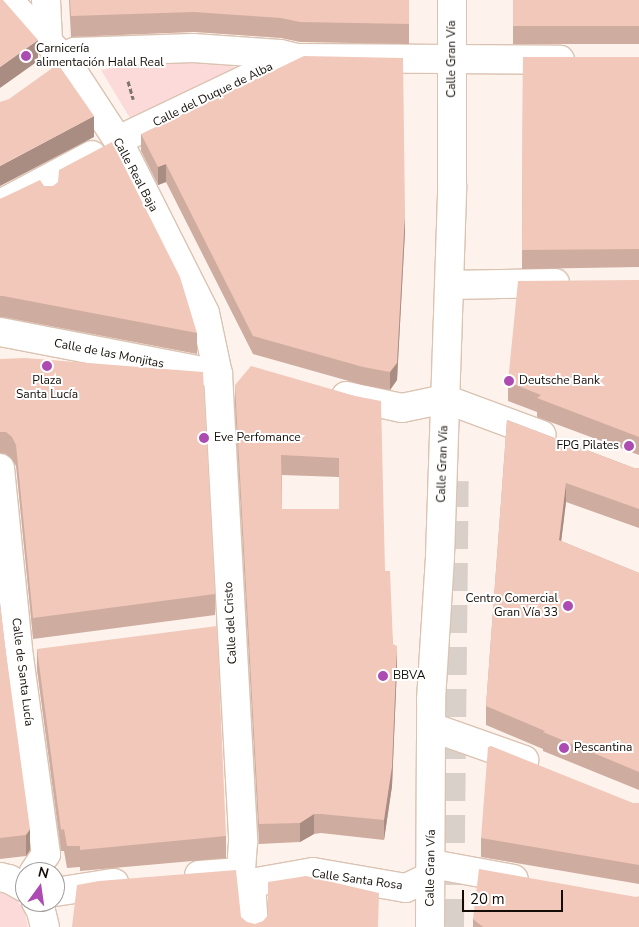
<!DOCTYPE html>
<meta charset="utf-8">
<style>
body{margin:0}
#map{position:relative;width:639px;height:927px;overflow:hidden;background:#fdf3ec;font-family:"Nunito Sans",sans-serif}
div>[style]{position:absolute}
.green>*{inset:0;background:#fcdad9}
.street-tunnel>*{height:28px;margin-top:-14px;transform-origin:0;background:repeating-linear-gradient(90deg,#dad0ca 0 28px,transparent 0 42px)}
.path>*{height:3px;margin-top:-1.5px;transform-origin:0;background:repeating-linear-gradient(90deg,#7d756f 0 5px,transparent 0 7.5px)}
.roads{filter:drop-shadow(1px 0 #dbc3b2) drop-shadow(-1px 0 #dbc3b2) drop-shadow(0 1px #dbc3b2) drop-shadow(0 -1px #dbc3b2)}
.street>*{height:28px;margin:-14px;padding:0 14px;transform-origin:14px;border-radius:14px;background:#fff}
.wall>*{inset:0;background:#cfaca0}
.shaded-wall>*{inset:0;background:#a98c82}
.building>*{inset:0;background:#f1c8ba}
.dots>*{width:14px;height:14px;translate:-50% -50%;box-sizing:border-box;border:2px solid #fff;border-radius:50%}
span{translate:-50% -50%;white-space:nowrap;text-align:center;line-height:1.15;-webkit-text-stroke:4px #fff;paint-order:stroke}
.poi-label{font-size:12px;color:#140d07}
.left{translate:0 -50%;text-align:left}
.right{translate:-100% -50%;text-align:right}
.street-label{font-size:12px;color:#140d07}
.north{position:absolute;left:15px;top:862px;width:50px;height:50px;box-sizing:border-box;background:#fff;border:1px solid #a19e9c;border-radius:50%;rotate:14deg;font-size:14px;font-weight:700;line-height:20px;text-align:center;color:#140d07}
.north::after{content:'';display:block;margin:auto;width:18px;height:22px;background:#ac4bb2;clip-path:polygon(50% 0,100% 100%,50% 72%,0 100%)}
.scale{position:absolute;left:462px;top:890px;width:101px;height:22px;box-sizing:border-box;border:2px solid #140d07;border-top:0;padding-left:6px;font-size:15px;line-height:18px;white-space:nowrap;color:#140d07;-webkit-text-stroke:4px #fff;paint-order:stroke}
</style>
<div id="map">
<div class="green">
<i style="clip-path:polygon(185px 58px,253px 70px,133px 123px,101px 70px,144px 62px)"></i>
<i style="clip-path:polygon(0 892px,16px 900px,24px 908px,28px 927px,0 927px)"></i>
</div>
<div class="street-tunnel">
<i style="left:450px;top:927px;width:446px;rotate:-89.4deg"></i>
</div>
<div class="path">
<i style="left:128px;top:81px;width:19px;rotate:74deg"></i>
</div>
<div class="roads">
<div class="street">
<i style="left:8px;top:0;width:84px;rotate:46.4deg"></i>
<i style="left:66px;top:61px;width:97px;rotate:56.8deg"></i>
<i style="left:119px;top:142px;width:191px;rotate:63.3deg"></i>
<i style="left:205px;top:313px;width:62px;rotate:78deg"></i>
<i style="left:218px;top:374px;width:469px;rotate:86.9deg"></i>
<i style="left:243px;top:842px;width:30px;rotate:94deg"></i>
<i style="left:241px;top:872px;width:42px;rotate:175.9deg"></i>
<i style="left:46px;top:0;width:41px;rotate:87.2deg"></i>
<i style="left:74px;top:52px;width:119px;rotate:-1.9deg"></i>
<i style="left:193px;top:48px;width:87px;rotate:3.9deg"></i>
<i style="left:280px;top:54px;width:18px;rotate:13deg"></i>
<i style="left:298px;top:58px;width:262px;rotate:0.4deg"></i>
<i style="left:129px;top:135px;width:166px;rotate:-25.6deg"></i>
<i style="left:279px;top:63px;width:17px;rotate:-13deg"></i>
<i style="left:0;top:204px;width:104px;rotate:-28deg"></i>
<i style="left:449px;top:285px;width:106px;rotate:-1.1deg"></i>
<i style="left:0;top:332px;width:222px;rotate:10.9deg"></i>
<i style="left:346px;top:396px;width:57px;rotate:12.1deg"></i>
<i style="left:402px;top:408px;width:44px;rotate:-11.8deg"></i>
<i style="left:445px;top:399px;width:103px;rotate:20.4deg"></i>
<i style="left:0;top:468px;width:190px;rotate:84.3deg"></i>
<i style="left:19px;top:657px;width:199px;rotate:82.2deg"></i>
<i style="left:46px;top:854px;width:22px;rotate:124deg"></i>
<i style="left:431px;top:727px;width:99px;rotate:19.5deg"></i>
<i style="left:432px;top:864px;width:83px;rotate:10.4deg"></i>
<i style="left:0;top:877px;width:9px;rotate:13deg"></i>
<i style="left:9px;top:879px;width:18px;rotate:29deg"></i>
<i style="left:55px;top:892px;width:60px;rotate:-8.7deg"></i>
<i style="left:36px;top:902px;width:10px;rotate:61deg"></i>
<i style="left:41px;top:911px;width:16px;rotate:76deg"></i>
<i style="left:254px;top:927px;width:44px;rotate:-93.9deg"></i>
<i style="left:251px;top:883px;width:63px;rotate:-10.1deg"></i>
<i style="left:313px;top:872px;width:94px;rotate:9.8deg"></i>
<i style="left:406px;top:888px;width:28px;rotate:-26deg"></i>
<i style="left:430px;top:927px;width:227px;rotate:-89.7deg"></i>
<i style="left:431px;top:700px;width:144px;rotate:-86.4deg"></i>
<i style="left:440px;top:556px;width:370px;rotate:-88.1deg"></i>
<i style="left:452px;top:186px;width:186px;rotate:-90deg"></i>
</div>
</div>
<div class="wall">
<i style="clip-path:polygon(69px 0,409px 0,409px 44px,300px 42px,281px 38px,194px 32px,71px 37px)"></i>
<i style="clip-path:polygon(513px 0,639px 0,639px 44px,513px 44px)"></i>
<i style="clip-path:polygon(523px 57px,639px 57px,639px 267px,522px 269px)"></i>
<i style="clip-path:polygon(141px 134px,405px 231px,397px 380px,390px 390px,363px 385px,253px 354px,166px 182px,158px 185px,141px 151px)"></i>
<i style="clip-path:polygon(44px 186px,197px 333px,197px 354px,3px 317px,0 317px,0 199px)"></i>
<i style="clip-path:polygon(639px 280px,639px 455px,537px 417px,537px 412px,508px 401px,508px 382px)"></i>
<i style="clip-path:polygon(0 359px,215px 594px,215px 615px,33px 639px,16px 466px,12px 459px,6px 454px,0 453px)"></i>
<i style="clip-path:polygon(evenodd,235px 385px,355px 396px,385px 571px,393px 644px,397px 666px,392px 786px,384px 840px,321px 833px,314px 834px,300px 842px,259px 844px,235px 405px,235px 385px,282px 475px,339px 477px,339px 509px,282px 509px,282px 475px)"></i>
<i style="clip-path:polygon(507px 420px,634px 468px,639px 468px,639px 528px,566px 502px,561px 541px,639px 573px,639px 790px,543px 751px,543px 749px,486px 725px,486px 706px)"></i>
<i style="clip-path:polygon(0 603px,4px 638px,30px 850px,26px 856px,0 859px)"></i>
<i style="clip-path:polygon(37px 649px,226px 836px,226px 858px,80px 871px,80px 867px,67px 868px,64px 851px,61px 851px,37px 670px)"></i>
<i style="clip-path:polygon(633px 803px,639px 803px,639px 884px,481px 857px,481px 838px)"></i>
<i style="clip-path:polygon(636px 897px,639px 927px,473px 927px,473px 919px)"></i>
</div>
<div class="shaded-wall">
<i style="clip-path:polygon(38px 40px,38px 61px,0 88px,0 67px)"></i>
<i style="clip-path:polygon(94px 116px,94px 137px,0 186px,0 166px)"></i>
<i style="clip-path:polygon(166px 164px,166px 182px,158px 185px,158px 167px)"></i>
<i style="clip-path:polygon(405px 214px,405px 231px,397px 380px,390px 390px,390px 372px)"></i>
<i style="clip-path:polygon(566px 483px,566px 502px,559px 559px,559px 540px)"></i>
<i style="clip-path:polygon(397px 646px,397px 666px,392px 786px,384px 840px,384px 820px)"></i>
<i style="clip-path:polygon(314px 814px,314px 834px,300px 842px,300px 823px)"></i>
<i style="clip-path:polygon(30px 829px,30px 850px,26px 856px,26px 835px)"></i>
</div>
<div class="building">
<i style="clip-path:polygon(0 0,3px 0,38px 40px,0 67px)"></i>
<i style="clip-path:polygon(70px 0,409px 0,409px 24px,300px 22px,281px 18px,194px 12px,71px 16px)"></i>
<i style="clip-path:polygon(513px 0,639px 0,639px 26px,513px 26px)"></i>
<i style="clip-path:polygon(304px 56px,403px 58px,405px 214px,397px 363px,390px 372px,363px 367px,253px 336px,166px 164px,158px 167px,141px 134px)"></i>
<i style="clip-path:polygon(523px 57px,639px 57px,639px 249px,522px 250px)"></i>
<i style="clip-path:polygon(58px 64px,94px 116px,0 166px,0 102px,9px 99px)"></i>
<i style="clip-path:polygon(112px 142px,180px 277px,197px 333px,3px 296px,0 296px,0 199px,40px 180px,44px 186px,53px 186px,58px 182px,59px 170px)"></i>
<i style="clip-path:polygon(639px 280px,639px 437px,537px 398px,541px 395px,508px 382px,518px 281px)"></i>
<i style="clip-path:polygon(25px 358px,203px 372px,215px 594px,33px 618px,16px 445px,12px 437px,6px 432px,0 432px,0 359px)"></i>
<i style="clip-path:polygon(evenodd,251px 366px,355px 396px,381px 401px,385px 571px,390px 571px,393px 644px,397px 646px,392px 767px,384px 820px,321px 814px,314px 814px,300px 823px,259px 824px,235px 385px,251px 366px,281px 455px,339px 458px,339px 509px,282px 509px,281px 455px)"></i>
<i style="clip-path:polygon(507px 420px,634px 468px,639px 468px,639px 509px,566px 483px,559px 540px,639px 573px,639px 772px,543px 732px,545px 731px,486px 706px)"></i>
<i style="clip-path:polygon(0 603px,4px 638px,30px 829px,26px 835px,0 838px)"></i>
<i style="clip-path:polygon(217px 626px,226px 836px,80px 850px,80px 846px,67px 846px,64px 829px,61px 830px,37px 649px)"></i>
<i style="clip-path:polygon(491px 746px,633px 803px,639px 803px,639px 865px,481px 838px,488px 747px)"></i>
<i style="clip-path:polygon(479px 869px,636px 897px,639px 896px,639px 927px,483px 927px,473px 919px)"></i>
<i style="clip-path:polygon(236px 870px,241px 917px,247px 922px,255px 924px,263px 921px,268px 915px,268px 882px,306px 876px,379px 893px,378px 927px,72px 927px,77px 885px,99px 881px)"></i>
</div>
<div class="dots">
<i style="left:26px;top:56px;background:#ac4bb2"></i>
<i style="left:47px;top:366px;background:#ac4bb2"></i>
<i style="left:509px;top:381px;background:#ac4bb2"></i>
<i style="left:204px;top:438px;background:#ac4bb2"></i>
<i style="left:629px;top:446px;background:#ac4bb2"></i>
<i style="left:568px;top:606px;background:#ac4bb2"></i>
<i style="left:383px;top:676px;background:#ac4bb2"></i>
<i style="left:564px;top:748px;background:#ac4bb2"></i>
</div>
<div class="poi-label">
<span class="left" style="left:36px;top:56px">Carnicería<br>alimentación Halal Real</span>
<span style="left:47px;top:388px">Plaza<br>Santa Lucía</span>
<span class="left" style="left:519px;top:381px">Deutsche Bank</span>
<span class="left" style="left:214px;top:438px">Eve Perfomance</span>
<span class="right" style="left:619px;top:446px">FPG Pilates</span>
<span class="right" style="left:558px;top:606px">Centro Comercial<br>Gran Vía 33</span>
<span class="left" style="left:393px;top:676px">BBVA</span>
<span class="left" style="left:574px;top:748px">Pescantina</span>
</div>
<div class="street-label">
<span style="left:452px;top:59px;rotate:-90deg">Calle Gran Vía</span>
<span style="left:213px;top:95px;rotate:-26deg">Calle del Duque de Alba</span>
<span style="left:135px;top:175px;rotate:62deg">Calle Real Baja</span>
<span style="left:109px;top:354px;rotate:11deg">Calle de las Monjitas</span>
<span style="left:443px;top:464px;rotate:-88deg">Calle Gran Vía</span>
<span style="left:231px;top:623px;rotate:-93deg">Calle del Cristo</span>
<span style="left:22px;top:672px;rotate:83deg">Calle de Santa Lucía</span>
<span style="left:431px;top:868px;rotate:-89deg">Calle Gran Vía</span>
<span style="left:357px;top:880px;rotate:8deg">Calle Santa Rosa</span>
</div>
<div class="north">N</div>
<div class="scale">20 m</div>
</div>
